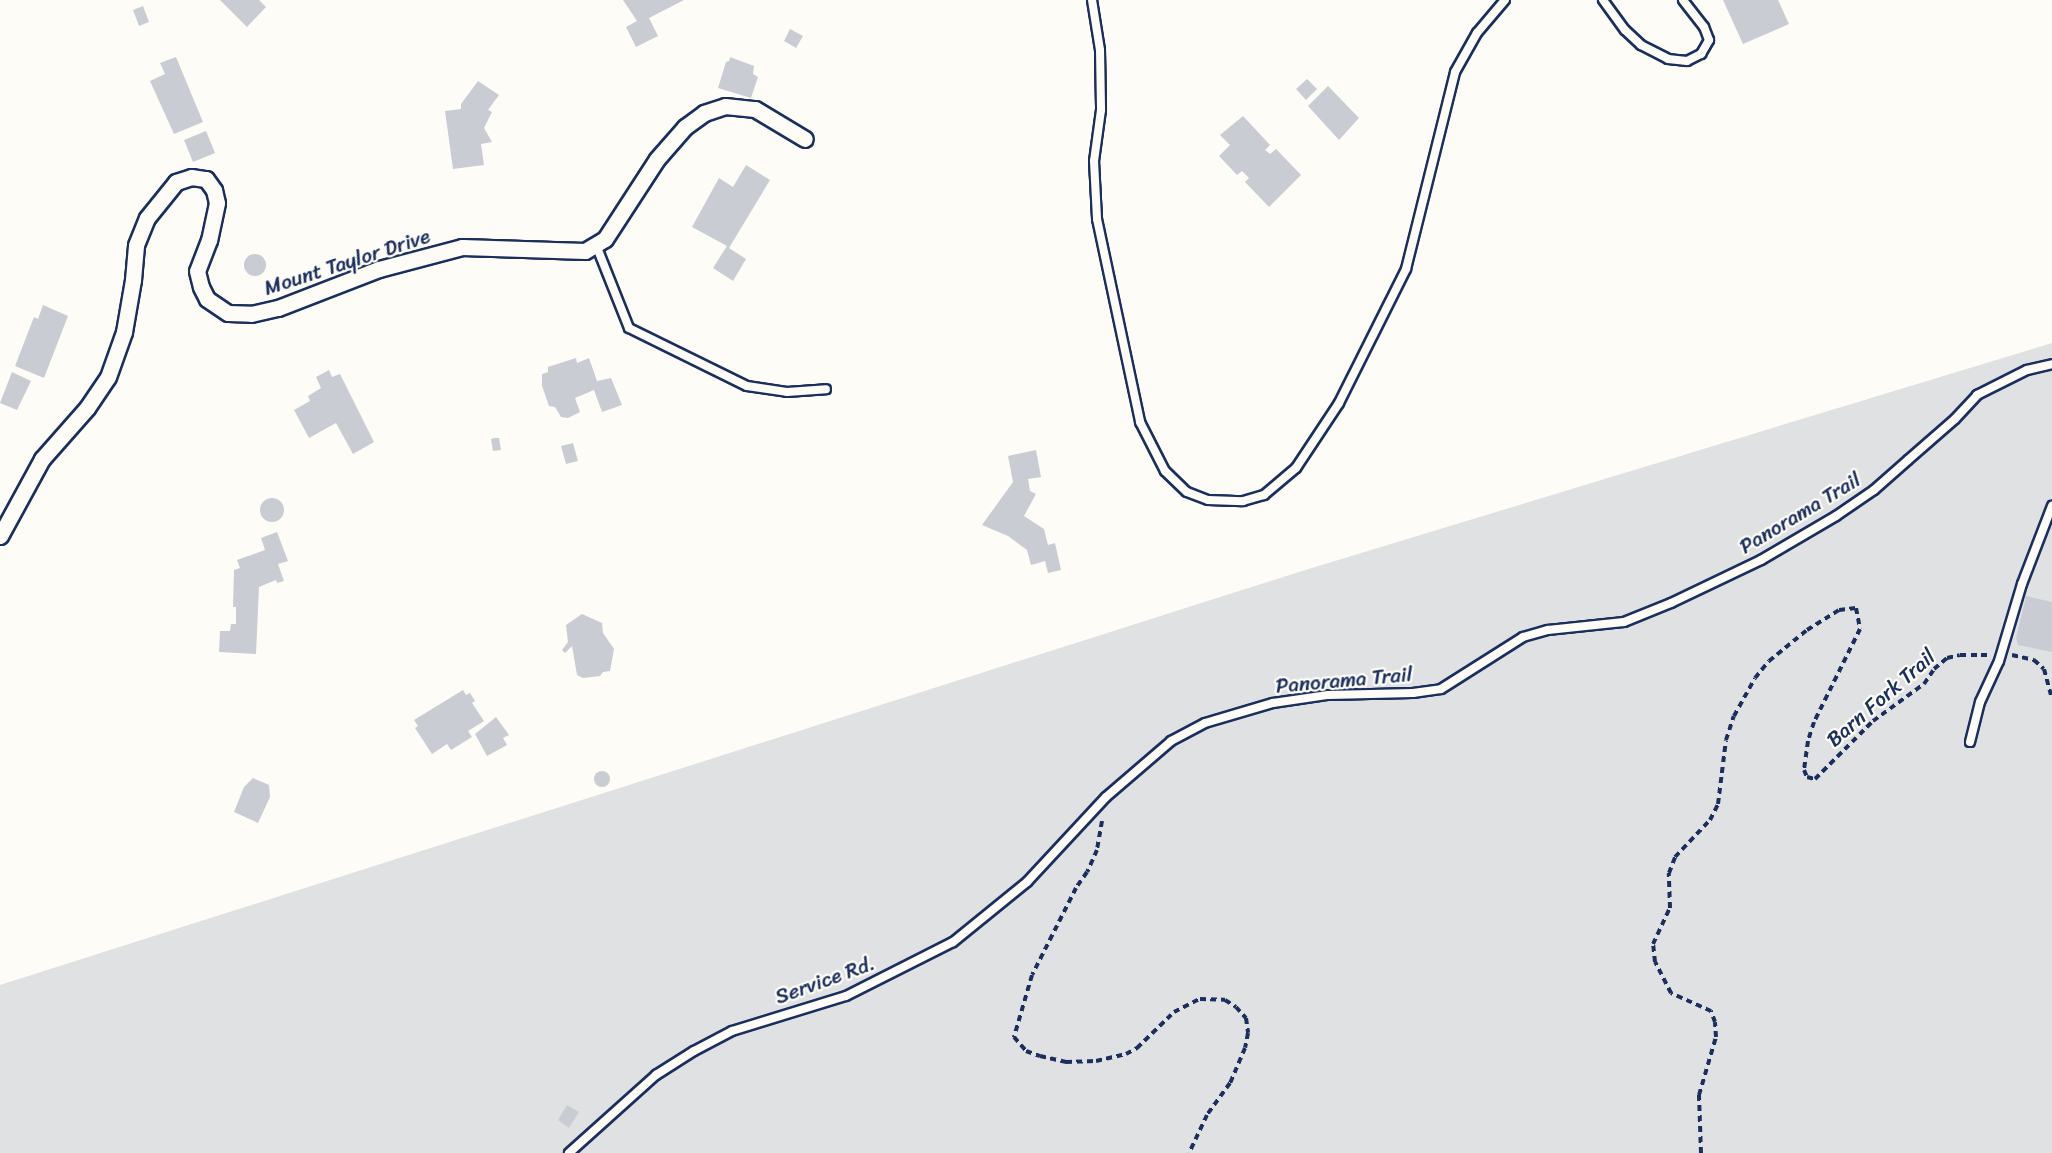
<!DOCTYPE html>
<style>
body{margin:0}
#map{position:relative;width:2052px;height:1153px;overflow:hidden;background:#fdfcf7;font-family:Sriracha,sans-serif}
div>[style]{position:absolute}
.green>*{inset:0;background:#e0e1e3}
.building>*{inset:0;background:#c9ccd3}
.round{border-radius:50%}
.path>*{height:4px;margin-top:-2px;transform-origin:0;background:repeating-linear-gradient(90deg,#1b2f5e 0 6px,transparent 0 10.5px)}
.roads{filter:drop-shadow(2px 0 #1b2f5e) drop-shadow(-2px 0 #1b2f5e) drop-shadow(0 2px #1b2f5e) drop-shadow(0 -2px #1b2f5e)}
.lane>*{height:8px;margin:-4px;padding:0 4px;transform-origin:4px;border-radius:4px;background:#fdfcf7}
.street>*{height:15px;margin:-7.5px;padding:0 7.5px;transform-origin:7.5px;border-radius:7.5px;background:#fdfcf7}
span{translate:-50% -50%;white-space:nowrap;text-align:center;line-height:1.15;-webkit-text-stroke:4.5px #fdfcf7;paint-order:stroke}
.street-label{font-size:21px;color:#1b2f5e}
</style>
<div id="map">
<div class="green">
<i style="clip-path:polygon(2052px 343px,2052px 1153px,0 1153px,0 985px,1302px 571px)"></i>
</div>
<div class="building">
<i style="clip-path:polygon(220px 0,259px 0,266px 7px,247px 27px)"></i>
<i style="clip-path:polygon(623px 0,684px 0,649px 18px,658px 36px,636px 47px,626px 27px,637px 21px)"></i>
<i style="clip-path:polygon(1723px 0,1778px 0,1789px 24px,1743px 44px)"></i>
<i style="clip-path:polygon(143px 6px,149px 22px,139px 26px,133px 10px)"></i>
<i style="clip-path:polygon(790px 29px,803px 36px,796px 48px,784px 41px)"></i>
<i style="clip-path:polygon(176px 57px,203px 122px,174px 134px,150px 81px,165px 74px,160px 63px)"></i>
<i style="clip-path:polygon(730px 57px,754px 66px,753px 74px,758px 77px,751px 98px,718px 88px,726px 62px,729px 61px)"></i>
<i style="clip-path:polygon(1307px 79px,1317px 89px,1306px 100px,1296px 89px)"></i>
<i style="clip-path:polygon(478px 81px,499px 95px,488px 110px,492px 112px,484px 128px,492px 142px,481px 144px,484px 165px,453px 169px,445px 111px,461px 109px,461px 104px)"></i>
<i style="clip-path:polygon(1328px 86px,1359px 118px,1339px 140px,1308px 106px)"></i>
<i style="clip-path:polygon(1243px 116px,1270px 145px,1265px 150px,1270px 154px,1276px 149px,1301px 175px,1269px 207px,1245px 182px,1249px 178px,1242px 171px,1237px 175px,1219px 156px,1230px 145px,1220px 135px)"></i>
<i style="clip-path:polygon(206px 131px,215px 153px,193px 162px,184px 140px)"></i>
<i style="clip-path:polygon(746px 165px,770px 180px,729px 248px,746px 259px,733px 281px,713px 268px,727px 246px,692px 227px,719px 178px,733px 187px)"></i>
<i class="round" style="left:244px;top:254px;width:22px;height:22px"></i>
<i style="clip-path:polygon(43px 305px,68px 316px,44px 378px,15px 366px,34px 317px,38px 319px)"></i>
<i style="clip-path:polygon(576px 358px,577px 363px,589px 358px,597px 381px,611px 378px,622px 405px,602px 412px,594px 390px,575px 398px,580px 412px,568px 418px,561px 417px,555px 407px,549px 406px,542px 386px,542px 374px,548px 372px,548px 367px)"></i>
<i style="clip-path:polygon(329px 370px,332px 377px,340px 374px,374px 442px,353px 454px,336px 423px,309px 438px,294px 410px,310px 401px,308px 396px,321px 388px,316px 377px)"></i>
<i style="clip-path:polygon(12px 372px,31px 381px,17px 410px,0 403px)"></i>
<i style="clip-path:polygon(495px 438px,499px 438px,501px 450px,493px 451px,491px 439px)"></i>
<i style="clip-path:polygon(573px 443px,578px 461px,566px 464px,561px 446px)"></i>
<i style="clip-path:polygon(1036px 450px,1041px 477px,1028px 479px,1030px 491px,1036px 494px,1024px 516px,1044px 529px,1048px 545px,1055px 543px,1061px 570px,1048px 573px,1045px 561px,1031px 565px,1027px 550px,1008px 536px,982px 525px,1013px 482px,1008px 456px)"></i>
<i class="round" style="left:260px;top:498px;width:24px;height:24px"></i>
<i style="clip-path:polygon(277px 532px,288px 561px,278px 564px,284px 581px,277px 583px,276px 580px,259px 587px,256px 654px,219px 652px,220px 631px,230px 631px,231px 624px,236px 624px,236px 607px,233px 607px,234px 570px,240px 568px,237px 560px,265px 550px,261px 538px)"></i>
<i style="clip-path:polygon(2026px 596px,2052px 602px,2052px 652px,2018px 645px,2016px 638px)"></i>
<i style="clip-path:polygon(582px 614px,602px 623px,603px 633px,614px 649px,610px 671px,603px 672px,600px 676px,583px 678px,577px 675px,572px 646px,565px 653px,562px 650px,568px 642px,566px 625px)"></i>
<i style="clip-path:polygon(463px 690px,466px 695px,470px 693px,475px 701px,472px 703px,484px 721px,468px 731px,472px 737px,451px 750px,447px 744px,432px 754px,415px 728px,418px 726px,414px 720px)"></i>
<i style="clip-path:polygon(496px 717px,509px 735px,503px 738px,507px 745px,487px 756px,475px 734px)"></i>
<i class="round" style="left:594px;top:771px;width:16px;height:16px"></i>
<i style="clip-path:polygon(253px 778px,269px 785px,270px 797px,258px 823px,234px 812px,244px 787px)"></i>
<i style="clip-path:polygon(567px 1105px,579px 1112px,569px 1128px,558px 1120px)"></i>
</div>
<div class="path">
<i style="left:2012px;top:655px;width:23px;rotate:13deg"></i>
<i style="left:2034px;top:660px;width:13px;rotate:42deg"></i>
<i style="left:2044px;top:669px;width:30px;rotate:75deg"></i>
<i style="left:1102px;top:821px;width:29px;rotate:100deg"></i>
<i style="left:1097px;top:850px;width:24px;rotate:114deg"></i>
<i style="left:1087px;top:872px;width:19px;rotate:125deg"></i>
<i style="left:1076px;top:888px;width:97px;rotate:116.8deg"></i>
<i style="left:1032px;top:975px;width:65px;rotate:106.2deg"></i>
<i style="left:1014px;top:1037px;width:18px;rotate:49deg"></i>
<i style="left:1026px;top:1051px;width:15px;rotate:20deg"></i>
<i style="left:1040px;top:1056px;width:27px;rotate:13deg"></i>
<i style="left:1066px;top:1062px;width:30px;rotate:-2deg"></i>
<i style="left:1096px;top:1061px;width:31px;rotate:-13deg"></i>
<i style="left:1126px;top:1054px;width:13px;rotate:-29deg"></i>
<i style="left:1137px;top:1048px;width:52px;rotate:-44.2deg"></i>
<i style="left:1174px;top:1012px;width:29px;rotate:-27deg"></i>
<i style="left:1200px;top:999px;width:25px;rotate:2deg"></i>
<i style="left:1225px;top:1000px;width:13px;rotate:32deg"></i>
<i style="left:1236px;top:1007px;width:15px;rotate:48deg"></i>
<i style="left:1246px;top:1018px;width:15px;rotate:82deg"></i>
<i style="left:1248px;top:1033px;width:15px;rotate:101deg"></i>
<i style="left:1245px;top:1048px;width:38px;rotate:113deg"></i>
<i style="left:1230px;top:1083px;width:39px;rotate:126deg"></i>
<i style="left:1207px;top:1115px;width:42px;rotate:115.3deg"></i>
<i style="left:1701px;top:1153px;width:58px;rotate:-92deg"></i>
<i style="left:1699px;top:1095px;width:60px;rotate:-73.7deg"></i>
<i style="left:1716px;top:1037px;width:15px;rotate:-94deg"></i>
<i style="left:1715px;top:1022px;width:12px;rotate:-110deg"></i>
<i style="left:1711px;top:1011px;width:44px;rotate:-155.8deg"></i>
<i style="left:1671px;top:993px;width:35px;rotate:-117deg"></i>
<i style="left:1655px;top:962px;width:18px;rotate:-96deg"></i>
<i style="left:1653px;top:944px;width:40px;rotate:-65deg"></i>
<i style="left:1670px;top:908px;width:35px;rotate:-92deg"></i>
<i style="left:1669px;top:873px;width:17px;rotate:-69deg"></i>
<i style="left:1675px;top:857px;width:51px;rotate:-46.6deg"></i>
<i style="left:1710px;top:820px;width:18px;rotate:-63deg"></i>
<i style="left:1718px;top:804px;width:64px;rotate:-82.9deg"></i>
<i style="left:1726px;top:740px;width:25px;rotate:-72deg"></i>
<i style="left:1734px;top:716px;width:43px;rotate:-61.1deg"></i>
<i style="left:1755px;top:678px;width:22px;rotate:-51deg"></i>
<i style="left:1769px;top:661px;width:49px;rotate:-39.2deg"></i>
<i style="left:1807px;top:630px;width:38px;rotate:-32deg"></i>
<i style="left:1839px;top:610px;width:17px;rotate:-7deg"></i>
<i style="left:1856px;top:608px;width:21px;rotate:79deg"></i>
<i style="left:1860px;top:629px;width:104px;rotate:116.3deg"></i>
<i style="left:1814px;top:722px;width:20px;rotate:108deg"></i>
<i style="left:1808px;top:741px;width:29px;rotate:98deg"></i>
<i style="left:1804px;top:770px;width:8px;rotate:67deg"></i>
<i style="left:1807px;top:777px;width:8px;rotate:14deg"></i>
<i style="left:1815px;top:779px;width:82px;rotate:-45deg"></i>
<i style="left:1873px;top:721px;width:63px;rotate:-36deg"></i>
<i style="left:1924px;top:684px;width:18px;rotate:-56deg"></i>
<i style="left:1934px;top:669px;width:17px;rotate:-40deg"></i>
<i style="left:1947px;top:658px;width:13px;rotate:-13deg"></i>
<i style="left:1960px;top:655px;width:29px"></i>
</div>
<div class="roads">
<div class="lane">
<i style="left:1092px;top:0;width:51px;rotate:80.9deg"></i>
<i style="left:1100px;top:50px;width:60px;rotate:89deg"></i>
<i style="left:1101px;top:110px;width:51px;rotate:97.8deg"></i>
<i style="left:1094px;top:161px;width:58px;rotate:87deg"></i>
<i style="left:1097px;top:219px;width:208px;rotate:78deg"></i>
<i style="left:1140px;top:422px;width:55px;rotate:63deg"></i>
<i style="left:1165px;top:471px;width:30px;rotate:44deg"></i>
<i style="left:1187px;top:492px;width:22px;rotate:21deg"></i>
<i style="left:1208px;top:500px;width:35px;rotate:2deg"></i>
<i style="left:1243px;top:501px;width:22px;rotate:-16deg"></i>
<i style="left:1264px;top:495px;width:42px;rotate:-40.2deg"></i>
<i style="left:1296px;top:468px;width:78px;rotate:-56.5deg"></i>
<i style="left:1339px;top:403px;width:150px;rotate:-63.4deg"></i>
<i style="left:1406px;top:269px;width:203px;rotate:-76deg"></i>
<i style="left:1455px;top:72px;width:45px;rotate:-60.6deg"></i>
<i style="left:1477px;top:33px;width:43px;rotate:-49.7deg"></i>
<i style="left:1603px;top:0;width:37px;rotate:54deg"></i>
<i style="left:1625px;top:30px;width:22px;rotate:43deg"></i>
<i style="left:1641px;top:45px;width:30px;rotate:27deg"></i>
<i style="left:1668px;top:59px;width:19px;rotate:6deg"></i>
<i style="left:1687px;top:61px;width:16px;rotate:-27deg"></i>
<i style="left:1701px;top:54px;width:16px;rotate:-60deg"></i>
<i style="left:1709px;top:40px;width:14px;rotate:-111deg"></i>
<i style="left:1704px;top:27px;width:34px;rotate:-128deg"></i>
<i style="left:596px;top:245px;width:89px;rotate:68.3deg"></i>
<i style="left:629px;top:328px;width:131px;rotate:26.2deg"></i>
<i style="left:747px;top:386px;width:40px;rotate:8.5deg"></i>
<i style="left:787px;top:392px;width:39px;rotate:-4deg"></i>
<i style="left:1970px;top:742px;width:41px;rotate:-76deg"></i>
<i style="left:1980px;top:702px;width:45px;rotate:-65.1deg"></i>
<i style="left:1999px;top:661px;width:80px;rotate:-73.4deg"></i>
<i style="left:2022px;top:584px;width:84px;rotate:-69deg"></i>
<i style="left:569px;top:1153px;width:117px;rotate:-41.9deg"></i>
<i style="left:656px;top:1075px;width:45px;rotate:-32.3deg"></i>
<i style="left:694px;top:1051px;width:43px;rotate:-27.8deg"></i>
<i style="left:732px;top:1031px;width:119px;rotate:-17.1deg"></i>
<i style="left:846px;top:996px;width:120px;rotate:-26.8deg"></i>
<i style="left:953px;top:942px;width:95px;rotate:-39deg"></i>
<i style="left:1027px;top:882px;width:116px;rotate:-47.1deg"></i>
<i style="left:1106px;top:797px;width:86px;rotate:-40.7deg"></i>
<i style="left:1171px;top:741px;width:38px;rotate:-28deg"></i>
<i style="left:1205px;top:723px;width:71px;rotate:-16.4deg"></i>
<i style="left:1273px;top:703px;width:56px;rotate:-8.3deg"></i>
<i style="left:1328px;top:695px;width:85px;rotate:-1.3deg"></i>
<i style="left:1413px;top:693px;width:28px;rotate:-8deg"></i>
<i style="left:1441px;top:689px;width:97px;rotate:-32.4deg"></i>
<i style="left:1523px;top:637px;width:26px;rotate:-16deg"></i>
<i style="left:1548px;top:630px;width:76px;rotate:-6deg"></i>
<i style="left:1624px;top:622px;width:51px;rotate:-22deg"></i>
<i style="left:1671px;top:603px;width:100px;rotate:-25.5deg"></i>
<i style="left:1761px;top:560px;width:87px;rotate:-30.4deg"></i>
<i style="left:1836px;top:516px;width:46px;rotate:-34.4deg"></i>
<i style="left:1874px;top:490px;width:45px;rotate:-41.4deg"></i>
<i style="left:1908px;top:460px;width:62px;rotate:-41.1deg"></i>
<i style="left:1955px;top:419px;width:33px;rotate:-47deg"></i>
<i style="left:1977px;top:395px;width:56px;rotate:-26.6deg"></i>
<i style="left:2027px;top:370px;width:26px;rotate:-13deg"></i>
</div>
<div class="street">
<i style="left:0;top:536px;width:88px;rotate:-61.4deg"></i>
<i style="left:42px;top:459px;width:68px;rotate:-48.6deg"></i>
<i style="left:87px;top:408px;width:37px;rotate:-56deg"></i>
<i style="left:108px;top:377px;width:48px;rotate:-70.4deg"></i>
<i style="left:124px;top:332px;width:53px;rotate:-80.2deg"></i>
<i style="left:133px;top:280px;width:35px;rotate:-85deg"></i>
<i style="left:136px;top:245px;width:29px;rotate:-68deg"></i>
<i style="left:147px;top:218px;width:46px;rotate:-51.1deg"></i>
<i style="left:176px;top:182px;width:16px;rotate:-18deg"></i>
<i style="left:191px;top:177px;width:15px;rotate:8deg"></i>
<i style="left:206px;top:179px;width:14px;rotate:54deg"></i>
<i style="left:214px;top:190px;width:13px;rotate:77deg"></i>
<i style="left:217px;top:203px;width:38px;rotate:102deg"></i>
<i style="left:209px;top:240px;width:33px;rotate:111deg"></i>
<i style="left:197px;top:271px;width:16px;rotate:76deg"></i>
<i style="left:201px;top:287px;width:13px;rotate:63deg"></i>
<i style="left:207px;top:299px;width:25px;rotate:34deg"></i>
<i style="left:228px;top:313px;width:23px;rotate:2deg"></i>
<i style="left:251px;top:314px;width:28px;rotate:-13deg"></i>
<i style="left:278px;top:308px;width:108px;rotate:-21.1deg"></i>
<i style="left:379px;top:269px;width:86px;rotate:-14.8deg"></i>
<i style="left:462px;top:247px;width:123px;rotate:1.9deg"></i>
<i style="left:585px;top:251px;width:23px;rotate:-31deg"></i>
<i style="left:605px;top:239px;width:95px;rotate:-57deg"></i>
<i style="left:657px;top:159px;width:43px;rotate:-48.8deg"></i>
<i style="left:685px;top:127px;width:24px;rotate:-36deg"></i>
<i style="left:704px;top:113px;width:22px;rotate:-18deg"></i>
<i style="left:725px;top:106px;width:30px;rotate:6deg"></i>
<i style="left:755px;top:109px;width:58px;rotate:31deg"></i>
</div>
</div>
<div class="street-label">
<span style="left:347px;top:262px;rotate:-18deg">Mount Taylor Drive</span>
<span style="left:1800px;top:513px;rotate:-31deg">Panorama Trail</span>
<span style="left:1344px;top:680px;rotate:-5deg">Panorama Trail</span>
<span style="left:1881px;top:698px;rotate:-41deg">Barn Fork Trail</span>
<span style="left:825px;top:980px;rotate:-20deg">Service Rd.</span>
</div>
</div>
